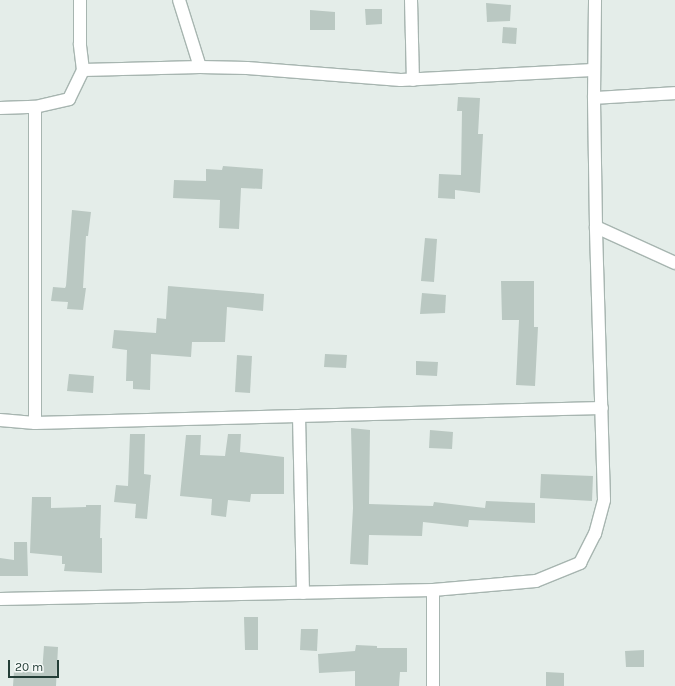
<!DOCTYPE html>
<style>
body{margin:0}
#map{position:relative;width:675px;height:686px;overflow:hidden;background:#e4ede9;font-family:Karla,sans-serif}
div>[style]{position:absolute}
.building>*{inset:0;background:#bac8c2}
.roads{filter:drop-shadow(1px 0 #a7b5b0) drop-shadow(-1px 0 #a7b5b0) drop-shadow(0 1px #a7b5b0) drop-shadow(0 -1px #a7b5b0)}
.minor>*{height:12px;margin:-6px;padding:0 6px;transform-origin:6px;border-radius:6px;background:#fff}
span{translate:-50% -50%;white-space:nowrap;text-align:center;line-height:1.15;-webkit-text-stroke:3px #f5f9f7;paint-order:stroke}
.scale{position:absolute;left:8px;top:660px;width:51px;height:18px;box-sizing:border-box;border:2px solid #243e37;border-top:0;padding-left:5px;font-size:12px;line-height:14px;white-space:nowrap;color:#243e37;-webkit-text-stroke:3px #f5f9f7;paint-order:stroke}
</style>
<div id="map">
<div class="building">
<i style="clip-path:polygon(486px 3px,511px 5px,510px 21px,487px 22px)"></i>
<i style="clip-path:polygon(365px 9px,382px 9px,382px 24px,366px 25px)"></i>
<i style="clip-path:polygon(310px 10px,335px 12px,335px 30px,310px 30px)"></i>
<i style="clip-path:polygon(503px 27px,517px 28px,516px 44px,502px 43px)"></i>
<i style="clip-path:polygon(458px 97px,480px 98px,478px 134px,483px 134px,480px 193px,455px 190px,455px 199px,438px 198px,439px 174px,461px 175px,462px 111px,457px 111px)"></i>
<i style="clip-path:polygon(223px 166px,263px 169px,262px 189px,241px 188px,239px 229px,219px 228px,220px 200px,173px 198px,174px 180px,206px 181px,206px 169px,222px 170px)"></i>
<i style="clip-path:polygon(72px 210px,91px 212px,88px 236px,86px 236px,83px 288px,86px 288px,83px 310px,67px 309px,68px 302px,51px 301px,53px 287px,65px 288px,66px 286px)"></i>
<i style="clip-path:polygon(425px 238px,437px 239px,434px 282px,421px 281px)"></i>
<i style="clip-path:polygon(501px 281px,534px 281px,534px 327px,538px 327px,535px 386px,516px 385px,519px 320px,502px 320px)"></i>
<i style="clip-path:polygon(168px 286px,264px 294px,263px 311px,227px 307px,225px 342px,192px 342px,191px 357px,151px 354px,150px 390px,133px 389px,133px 381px,126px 381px,127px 350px,112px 348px,114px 330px,156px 333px,157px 318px,166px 319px)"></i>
<i style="clip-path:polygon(422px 293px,446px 295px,445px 313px,420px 314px)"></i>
<i style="clip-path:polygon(325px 354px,347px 355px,346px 368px,324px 367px)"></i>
<i style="clip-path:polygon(237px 355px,252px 356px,250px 393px,235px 392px)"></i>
<i style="clip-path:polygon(416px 361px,438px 362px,437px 376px,416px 375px)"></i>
<i style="clip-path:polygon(69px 374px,94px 376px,93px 393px,67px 391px)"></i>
<i style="clip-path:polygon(351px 428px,370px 430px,369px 504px,433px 506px,434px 502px,485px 508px,486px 501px,535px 503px,535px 523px,469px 520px,468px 527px,423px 522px,422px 536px,369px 535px,368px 565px,350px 564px,353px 508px)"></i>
<i style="clip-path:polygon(430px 430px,453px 432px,452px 449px,429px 448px)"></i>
<i style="clip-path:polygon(130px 434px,145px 434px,144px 474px,151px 475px,147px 519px,135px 518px,136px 504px,114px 502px,116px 485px,128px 486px)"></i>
<i style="clip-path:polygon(228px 434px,241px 434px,240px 452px,284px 457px,284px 494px,251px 494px,250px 502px,228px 500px,226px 517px,211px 515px,212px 499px,180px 496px,186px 435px,201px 435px,200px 455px,225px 456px)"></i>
<i style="clip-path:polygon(541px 474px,593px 476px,592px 501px,540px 498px)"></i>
<i style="clip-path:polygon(32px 497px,51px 497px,51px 508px,86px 507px,86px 505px,101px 505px,100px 538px,102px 538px,102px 573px,64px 571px,65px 564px,62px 564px,62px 556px,30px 553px)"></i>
<i style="clip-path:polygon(14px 542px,27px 542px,28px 576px,0 576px,0 558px,14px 560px)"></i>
<i style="clip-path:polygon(244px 617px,258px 617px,258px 650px,245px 650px)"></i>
<i style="clip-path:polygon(301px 629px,318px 629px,317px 651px,300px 650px)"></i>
<i style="clip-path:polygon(356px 645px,377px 646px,377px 648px,407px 648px,407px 672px,400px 672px,399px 686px,355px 686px,355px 671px,319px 673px,318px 654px,355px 651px)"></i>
<i style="clip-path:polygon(44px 646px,58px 647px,56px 686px,13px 686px,14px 671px,42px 673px)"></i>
<i style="clip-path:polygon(644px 650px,644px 667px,626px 667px,625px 651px)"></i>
<i style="clip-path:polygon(546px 672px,564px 673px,564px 686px,546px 686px)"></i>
</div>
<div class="roads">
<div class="minor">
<i style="left:179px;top:0;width:70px;rotate:72.6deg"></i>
<i style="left:200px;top:67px;width:47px;rotate:1.2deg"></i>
<i style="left:247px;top:68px;width:154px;rotate:4.5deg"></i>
<i style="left:401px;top:80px;width:193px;rotate:-3deg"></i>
<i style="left:411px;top:0;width:80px;rotate:88.6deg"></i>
<i style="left:83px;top:70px;width:117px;rotate:-1.5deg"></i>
<i style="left:594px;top:98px;width:81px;rotate:-3.5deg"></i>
<i style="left:0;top:108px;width:35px;rotate:-2deg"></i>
<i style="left:35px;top:107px;width:35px;rotate:-13deg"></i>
<i style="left:69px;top:99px;width:32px;rotate:-64deg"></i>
<i style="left:83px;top:70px;width:26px;rotate:-97deg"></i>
<i style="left:80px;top:44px;width:44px;rotate:-90deg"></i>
<i style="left:596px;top:227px;width:87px;rotate:24.5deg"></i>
<i style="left:299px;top:416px;width:177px;rotate:88.7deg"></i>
<i style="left:0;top:420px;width:35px;rotate:5deg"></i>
<i style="left:35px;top:423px;width:567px;rotate:-1.52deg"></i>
<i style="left:35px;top:423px;width:316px;rotate:-90deg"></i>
<i style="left:433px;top:590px;width:96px;rotate:90deg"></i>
<i style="left:0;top:599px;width:433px;rotate:-1.2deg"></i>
<i style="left:433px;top:590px;width:103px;rotate:-5deg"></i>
<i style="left:536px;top:581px;width:48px;rotate:-22.2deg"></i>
<i style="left:580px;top:563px;width:33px;rotate:-63deg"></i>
<i style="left:595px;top:534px;width:35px;rotate:-75deg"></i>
<i style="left:604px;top:500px;width:273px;rotate:-91.7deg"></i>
<i style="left:596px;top:227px;width:129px;rotate:-90.9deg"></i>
<i style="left:594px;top:98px;width:98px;rotate:-89.4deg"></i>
</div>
</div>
<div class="scale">20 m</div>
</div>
